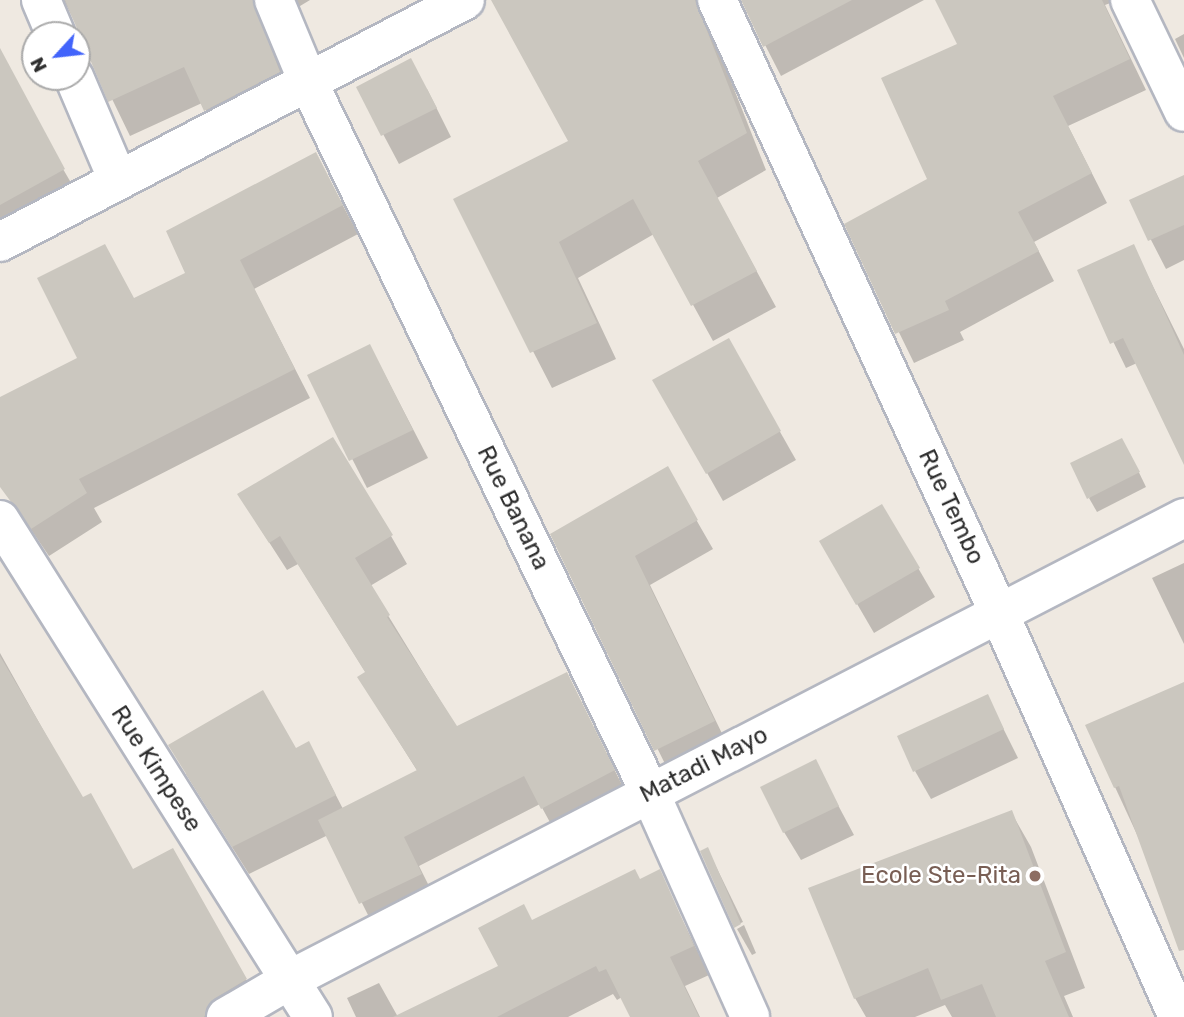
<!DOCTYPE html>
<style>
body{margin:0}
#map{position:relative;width:1184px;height:1017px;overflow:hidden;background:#efe9e1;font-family:Rubik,sans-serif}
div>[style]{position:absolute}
.shadow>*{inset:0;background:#0003}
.building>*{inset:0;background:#cbc7bf}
.roads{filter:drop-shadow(2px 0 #b4b7c1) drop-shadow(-2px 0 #b4b7c1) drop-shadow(0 2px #b4b7c1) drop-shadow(0 -2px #b4b7c1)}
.street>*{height:38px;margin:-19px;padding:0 19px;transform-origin:19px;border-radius:19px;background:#fff}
.dots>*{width:19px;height:19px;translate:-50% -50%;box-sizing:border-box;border:4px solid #fff;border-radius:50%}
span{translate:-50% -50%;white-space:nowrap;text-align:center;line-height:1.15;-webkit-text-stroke:5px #fff;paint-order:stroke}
.street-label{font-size:24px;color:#2e2e2e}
.education-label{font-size:24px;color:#785e54}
.right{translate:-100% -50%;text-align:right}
.north{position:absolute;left:21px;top:21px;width:70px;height:70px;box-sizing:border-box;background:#fff;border:2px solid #ababab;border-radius:50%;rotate:243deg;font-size:19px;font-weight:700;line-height:28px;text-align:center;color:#2e2e2e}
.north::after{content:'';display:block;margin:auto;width:24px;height:32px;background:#4264fb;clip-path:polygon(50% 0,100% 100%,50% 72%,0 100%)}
</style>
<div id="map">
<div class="shadow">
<i style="clip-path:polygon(64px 0,310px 0,272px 23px,299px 107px,225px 146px,202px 103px,130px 136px)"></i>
<i style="clip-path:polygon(509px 0,703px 0,718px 28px,717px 46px,766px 170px,717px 198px,776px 307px,713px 341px,654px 234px,578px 278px,616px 359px,552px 388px,455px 200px,570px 141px)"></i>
<i style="clip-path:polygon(742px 0,924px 0,781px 76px)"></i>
<i style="clip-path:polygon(937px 0,1118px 0,1105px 5px,1146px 90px,1068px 126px,1107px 203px,1034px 242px,1054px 281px,960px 332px,964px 340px,914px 363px,846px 224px,930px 180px,960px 45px)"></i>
<i style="clip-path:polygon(1184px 34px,1184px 58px,1175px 39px)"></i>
<i style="clip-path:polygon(0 61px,84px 205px,0 259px)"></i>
<i style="clip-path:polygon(358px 87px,427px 89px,451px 137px,399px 164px)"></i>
<i style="clip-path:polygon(1184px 177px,1184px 260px,1166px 269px,1131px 201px)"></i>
<i style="clip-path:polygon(331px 183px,358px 234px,254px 289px,310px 398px,94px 508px,102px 522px,49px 556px,0 484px,0 399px,79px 358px,134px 300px,187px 274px)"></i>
<i style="clip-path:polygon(1133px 246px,1184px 349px,1184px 433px,1137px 363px,1126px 368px,1079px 271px)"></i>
<i style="clip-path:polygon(728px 340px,796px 460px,723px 501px,655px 381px)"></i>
<i style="clip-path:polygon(370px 346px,428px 458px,367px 488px,310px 376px)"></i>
<i style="clip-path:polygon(1130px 454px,1146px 487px,1097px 512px,1089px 498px)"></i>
<i style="clip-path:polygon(667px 469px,713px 549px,650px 585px,730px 750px,672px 778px,552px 535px)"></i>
<i style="clip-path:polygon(882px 506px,935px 597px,874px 633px,821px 542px)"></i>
<i style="clip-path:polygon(256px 522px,391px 536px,407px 564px,370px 586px,457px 728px,567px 674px,629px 799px,558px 837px,540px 804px,419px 866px,437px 902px,376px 931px,328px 835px,249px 874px,186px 774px,295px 750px,324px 772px,343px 809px,418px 772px,359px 678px,366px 673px,298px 564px,287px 570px)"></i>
<i style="clip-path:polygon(1184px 563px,1184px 644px,1152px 578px)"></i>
<i style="clip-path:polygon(0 653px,82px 799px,133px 871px,173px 851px,264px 1012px,216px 1017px,205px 997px,212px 1017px,0 1017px)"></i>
<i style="clip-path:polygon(1184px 695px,1184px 936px,1115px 787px)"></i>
<i style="clip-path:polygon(987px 696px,1018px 758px,931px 799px,915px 771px)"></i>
<i style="clip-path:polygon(815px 762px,854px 835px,801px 860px,784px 832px)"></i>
<i style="clip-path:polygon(1011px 812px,1031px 847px,1085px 988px,1064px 996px,1073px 1017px,952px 1017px,945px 1005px,915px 1017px,866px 1017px,855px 998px)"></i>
<i style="clip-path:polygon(708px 850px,743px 922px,736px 925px)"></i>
<i style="clip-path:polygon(659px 872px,709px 975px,685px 986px,700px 1017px,632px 1017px,622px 997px,617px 1000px,613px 994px,568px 1017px,356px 1017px,347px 998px,379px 983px,398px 1017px,500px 967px,532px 922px)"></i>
<i style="clip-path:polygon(744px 925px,756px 953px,752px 955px,737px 929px)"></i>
</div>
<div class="building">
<i style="clip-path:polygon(65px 0,253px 0,280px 72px,204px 111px,184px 67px,108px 102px)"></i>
<i style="clip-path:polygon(491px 0,695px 0,747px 133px,698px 161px,757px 271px,691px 306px,633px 199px,559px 242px,597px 323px,530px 353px,453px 199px,568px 141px)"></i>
<i style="clip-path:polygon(741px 0,852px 0,763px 47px)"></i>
<i style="clip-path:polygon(935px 0,1102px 0,1130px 59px,1053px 96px,1092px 173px,1018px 212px,1039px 251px,945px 301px,949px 310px,895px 334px,844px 224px,927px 179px,881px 78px,957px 44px)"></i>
<i style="clip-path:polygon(0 48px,65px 169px,0 205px)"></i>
<i style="clip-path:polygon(411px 58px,437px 108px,381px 136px,356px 87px)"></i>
<i style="clip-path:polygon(316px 152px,343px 205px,240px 260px,295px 369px,79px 479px,87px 493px,31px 529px,0 487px,0 397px,77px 358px,37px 278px,105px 244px,134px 298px,185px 273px,166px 231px)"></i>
<i style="clip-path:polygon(1184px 175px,1184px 225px,1148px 241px,1129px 200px)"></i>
<i style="clip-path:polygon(1134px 244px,1184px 355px,1184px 465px,1123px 338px,1110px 344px,1077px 270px)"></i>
<i style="clip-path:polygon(729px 338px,781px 431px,706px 474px,652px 380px)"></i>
<i style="clip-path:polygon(370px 344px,413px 430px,349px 461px,307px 375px)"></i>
<i style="clip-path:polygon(333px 437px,393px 535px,355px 558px,390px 615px,387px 617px,457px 726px,567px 672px,615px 770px,541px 809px,524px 776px,404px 837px,422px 874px,359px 904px,318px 820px,417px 770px,357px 677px,365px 672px,280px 536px,269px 543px,237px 494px)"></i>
<i style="clip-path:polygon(1122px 438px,1140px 472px,1087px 499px,1070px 463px)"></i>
<i style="clip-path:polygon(668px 466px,698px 520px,635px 556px,715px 721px,654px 751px,550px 534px)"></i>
<i style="clip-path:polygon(882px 504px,920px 568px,856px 605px,819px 541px)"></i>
<i style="clip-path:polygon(0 656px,83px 797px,91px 793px,133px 869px,173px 848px,247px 979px,214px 999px,204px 1017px,0 1017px)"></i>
<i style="clip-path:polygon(1184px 682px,1184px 950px,1179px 951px,1119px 786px,1114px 788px,1085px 725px)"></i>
<i style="clip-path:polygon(263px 690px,296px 748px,309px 741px,336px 795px,232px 847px,168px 745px)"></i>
<i style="clip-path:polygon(988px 694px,1004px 729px,913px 772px,897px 736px)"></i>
<i style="clip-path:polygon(816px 759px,839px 806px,783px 833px,760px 787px)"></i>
<i style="clip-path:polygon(1012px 810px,1066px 952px,1045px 961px,1069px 1017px,996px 1017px,982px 984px,941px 1000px,928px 968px,854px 999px,808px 888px)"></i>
<i style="clip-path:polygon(708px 847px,741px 924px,734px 928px,700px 851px)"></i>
<i style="clip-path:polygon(635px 869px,640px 879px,660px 869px,694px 946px,670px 957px,699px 1017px,630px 1017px,606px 969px,599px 972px,596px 966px,497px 1017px,393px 1017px,498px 966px,478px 928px,524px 904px,532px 920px)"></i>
</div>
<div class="roads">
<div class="street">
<i style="left:41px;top:0;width:38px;rotate:67deg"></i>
<i style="left:274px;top:0;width:91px;rotate:67.4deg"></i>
<i style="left:309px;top:84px;width:787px;rotate:64.31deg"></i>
<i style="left:650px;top:793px;width:245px;rotate:65.9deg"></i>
<i style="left:717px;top:0;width:675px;rotate:65.3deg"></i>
<i style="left:999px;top:613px;width:442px;rotate:66.1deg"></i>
<i style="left:1130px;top:0;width:124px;rotate:64.3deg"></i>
<i style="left:74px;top:77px;width:110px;rotate:66.9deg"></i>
<i style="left:0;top:242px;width:524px;rotate:-27.49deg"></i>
<i style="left:0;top:520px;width:587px;rotate:57.8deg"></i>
<i style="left:226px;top:1017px;width:78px;rotate:-30.2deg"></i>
<i style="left:293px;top:978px;width:1003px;rotate:-27.31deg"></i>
</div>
</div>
<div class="dots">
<i style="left:1035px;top:876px;background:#8d6e63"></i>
</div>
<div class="street-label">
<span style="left:951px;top:507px;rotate:65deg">Rue Tembo</span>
<span style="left:513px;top:508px;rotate:64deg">Rue Banana</span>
<span style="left:704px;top:765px;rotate:-27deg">Matadi Mayo</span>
<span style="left:156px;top:769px;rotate:57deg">Rue Kimpese</span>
</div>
<div class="education-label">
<span class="right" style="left:1021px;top:876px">Ecole Ste-Rita</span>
</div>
<div class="north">N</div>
</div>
